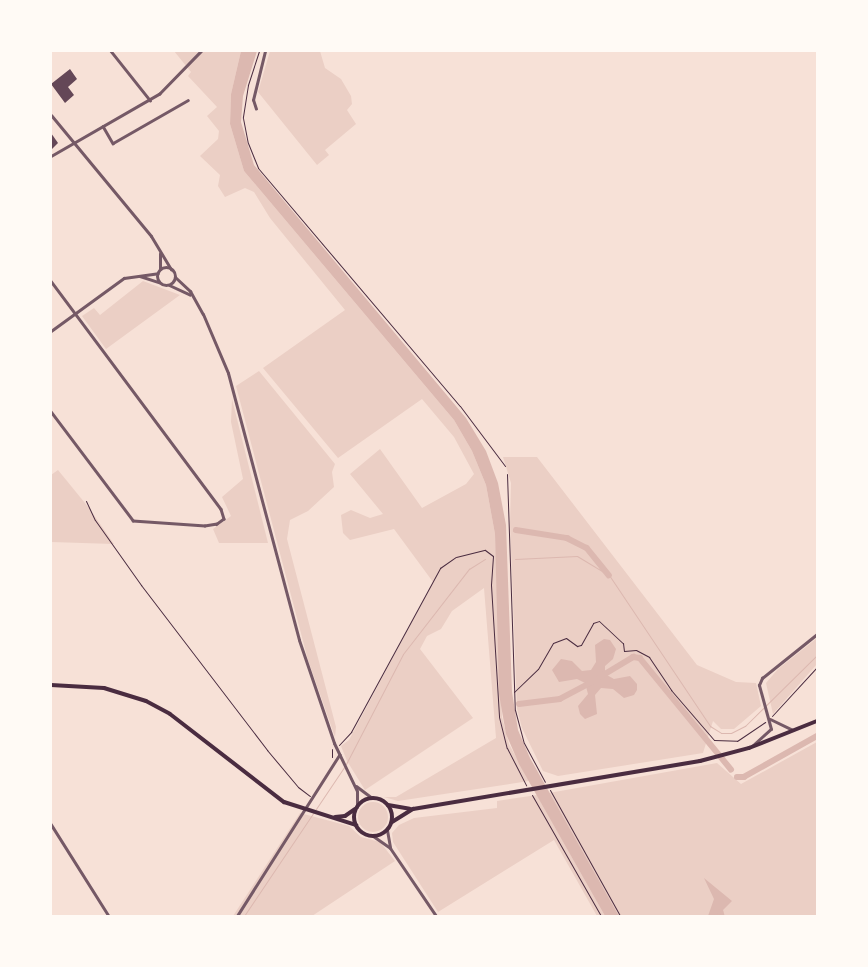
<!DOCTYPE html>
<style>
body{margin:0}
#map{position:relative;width:868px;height:967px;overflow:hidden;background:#f7e1d7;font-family:Mulish,sans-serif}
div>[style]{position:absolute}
.green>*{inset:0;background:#ebcfc5}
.round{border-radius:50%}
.water>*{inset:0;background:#dcb8b0}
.stream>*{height:1px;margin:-0.5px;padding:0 0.5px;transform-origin:0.5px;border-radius:0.5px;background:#dcb8b0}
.canal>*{height:5.5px;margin:-2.75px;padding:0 2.75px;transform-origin:2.75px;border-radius:2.75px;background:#dcb8b0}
.building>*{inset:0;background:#644757}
.path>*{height:1px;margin:-0.5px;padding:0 0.5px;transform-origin:0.5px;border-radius:0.5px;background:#4a2c40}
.minor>*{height:2.5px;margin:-1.25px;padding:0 1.25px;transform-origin:1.25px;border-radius:1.25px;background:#755966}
.tertiary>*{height:3px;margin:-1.5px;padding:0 1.5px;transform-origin:1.5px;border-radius:1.5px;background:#755966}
.tertiary>.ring{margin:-1.5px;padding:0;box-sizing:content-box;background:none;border:3px solid #755966;border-radius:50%}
.secondary>*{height:4px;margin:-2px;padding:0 2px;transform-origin:2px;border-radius:2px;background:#4a2c40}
.secondary>.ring{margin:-2px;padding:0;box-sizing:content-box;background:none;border:4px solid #4a2c40;border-radius:50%}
span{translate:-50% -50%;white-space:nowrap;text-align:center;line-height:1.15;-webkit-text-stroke:5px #fffaf5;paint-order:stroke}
.frame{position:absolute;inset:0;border:52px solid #fffaf5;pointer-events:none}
</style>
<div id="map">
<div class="green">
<i style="clip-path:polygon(174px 51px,241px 51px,231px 94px,230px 124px,244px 171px,454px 420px,472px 451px,486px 485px,495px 534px,502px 717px,509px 744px,529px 781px,398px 801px,384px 797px,396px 797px,496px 738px,484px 588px,452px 611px,441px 629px,427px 636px,420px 649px,473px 718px,365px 790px,347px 761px,341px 746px,349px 740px,433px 582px,394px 529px,350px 540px,343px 533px,341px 515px,351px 510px,370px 518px,383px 514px,350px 474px,380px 449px,422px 508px,466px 484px,474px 474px,454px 437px,422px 399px,338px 458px,263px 368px,345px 310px,270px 218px,254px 192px,245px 188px,225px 197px,218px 186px,220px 175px,200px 156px,218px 139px,219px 131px,207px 116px,217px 107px,188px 76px,191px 72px)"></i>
<i style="clip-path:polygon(270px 51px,320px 51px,325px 68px,341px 79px,351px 96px,352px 104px,347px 110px,356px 124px,325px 150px,329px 155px,317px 165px,258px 92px)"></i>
<i style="clip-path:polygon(143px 281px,180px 295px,106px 349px,82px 316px,94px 308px,100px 315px)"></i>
<i style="clip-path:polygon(259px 371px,335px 464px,332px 472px,334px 487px,308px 511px,290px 520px,287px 539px,336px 727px,335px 737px,308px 660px,236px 386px)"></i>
<i style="clip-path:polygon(232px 399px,268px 543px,219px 543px,213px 529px,231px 516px,222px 497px,243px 479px,231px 422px)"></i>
<i style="clip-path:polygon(503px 457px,537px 457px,697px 665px,736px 682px,756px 683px,761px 706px,734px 729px,721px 729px,713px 721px,703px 753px,558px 776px,543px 771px,522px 728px,517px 709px,510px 523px,511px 483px)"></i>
<i style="clip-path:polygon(58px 470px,89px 508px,114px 544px,51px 542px,51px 475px)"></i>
<i style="clip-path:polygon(817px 638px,817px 664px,773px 714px,766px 683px,778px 669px)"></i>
<i style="clip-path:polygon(817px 742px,817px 916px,619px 916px,549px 793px,717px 763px,741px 784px)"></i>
<i style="clip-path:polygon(537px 795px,605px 916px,597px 916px,554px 840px,438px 912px,393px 842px,392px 833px,399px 825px,414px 818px,497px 808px,497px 801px)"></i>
<i class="round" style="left:358px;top:802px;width:30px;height:30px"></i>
<i style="clip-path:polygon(300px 813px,349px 826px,361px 837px,380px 842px,395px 861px,312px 916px,233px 916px)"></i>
</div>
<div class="water">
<i style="clip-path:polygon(241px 51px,257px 51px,243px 96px,241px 122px,254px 165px,466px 418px,486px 451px,498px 483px,506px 525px,512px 692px,518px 730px,530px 758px,619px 916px,605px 916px,519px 764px,506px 734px,499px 694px,495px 534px,486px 485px,472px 451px,454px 420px,244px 171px,230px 124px,231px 94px)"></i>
<i style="clip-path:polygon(604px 639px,610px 640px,616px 649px,613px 659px,605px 666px,605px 674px,614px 679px,630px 676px,637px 684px,637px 690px,634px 695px,624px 698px,613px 689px,601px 688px,595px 695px,597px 714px,585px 719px,580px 714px,578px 706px,588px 694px,585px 683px,577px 679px,559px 682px,552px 670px,561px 659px,572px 661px,582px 671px,591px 670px,596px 662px,595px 645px)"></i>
<i style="clip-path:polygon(704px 878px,732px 901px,717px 916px,708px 916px,714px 899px)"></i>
</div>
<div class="stream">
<i style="left:515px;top:559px;width:62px;rotate:-2.8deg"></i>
<i style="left:577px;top:556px;width:37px;rotate:31deg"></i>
<i style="left:609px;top:575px;width:182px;rotate:56.2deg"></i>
<i style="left:710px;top:726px;width:13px;rotate:32deg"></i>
<i style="left:721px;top:733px;width:10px"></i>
<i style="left:731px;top:733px;width:16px;rotate:-27deg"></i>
<i style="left:745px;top:726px;width:101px;rotate:-44.6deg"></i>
<i style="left:346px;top:764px;width:124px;rotate:-62.6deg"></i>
<i style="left:403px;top:654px;width:108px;rotate:-52.2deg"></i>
<i style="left:469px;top:569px;width:19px;rotate:-32deg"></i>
<i style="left:244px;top:916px;width:179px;rotate:-56.1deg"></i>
</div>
<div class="canal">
<i style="left:516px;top:530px;width:52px;rotate:8.9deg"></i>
<i style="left:567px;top:538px;width:22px;rotate:27deg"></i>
<i style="left:587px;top:548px;width:35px;rotate:51deg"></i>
<i style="left:600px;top:677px;width:39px;rotate:-31deg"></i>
<i style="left:633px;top:657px;width:7px;rotate:8deg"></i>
<i style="left:640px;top:658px;width:144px;rotate:50.7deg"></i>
<i style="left:519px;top:704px;width:41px;rotate:-7deg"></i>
<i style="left:560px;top:699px;width:36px;rotate:-28deg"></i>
<i style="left:737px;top:777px;width:7px"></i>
<i style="left:744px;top:777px;width:84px;rotate:-29.3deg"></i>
<i style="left:721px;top:912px;width:4px;rotate:76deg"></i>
</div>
<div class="building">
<i style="clip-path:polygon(70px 69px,77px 79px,68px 87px,74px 95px,65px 103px,51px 84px)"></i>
<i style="clip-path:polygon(51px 133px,58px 143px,51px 150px)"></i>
</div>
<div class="path">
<i style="left:259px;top:51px;width:36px;rotate:108deg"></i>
<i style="left:248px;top:85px;width:33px;rotate:99deg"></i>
<i style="left:243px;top:118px;width:25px;rotate:79deg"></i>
<i style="left:248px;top:143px;width:27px;rotate:68deg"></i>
<i style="left:258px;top:168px;width:312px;rotate:49.7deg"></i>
<i style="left:460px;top:406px;width:75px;rotate:53.1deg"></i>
<i style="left:507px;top:474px;width:236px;rotate:88.1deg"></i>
<i style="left:515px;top:710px;width:34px;rotate:75deg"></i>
<i style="left:524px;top:743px;width:44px;rotate:61.7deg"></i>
<i style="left:86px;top:501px;width:21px;rotate:65deg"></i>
<i style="left:95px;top:520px;width:80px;rotate:54.7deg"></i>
<i style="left:141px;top:585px;width:208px;rotate:52.6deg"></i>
<i style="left:267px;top:750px;width:48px;rotate:50deg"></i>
<i style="left:298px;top:787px;width:15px;rotate:37deg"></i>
<i style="left:514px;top:692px;width:33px;rotate:-44deg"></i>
<i style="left:538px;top:669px;width:30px;rotate:-60deg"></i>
<i style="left:553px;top:643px;width:14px;rotate:-21deg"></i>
<i style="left:566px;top:638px;width:14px;rotate:36deg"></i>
<i style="left:577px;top:646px;width:4px;rotate:-14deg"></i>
<i style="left:581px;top:645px;width:25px;rotate:-61deg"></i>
<i style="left:593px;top:623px;width:6px;rotate:-18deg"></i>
<i style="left:599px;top:621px;width:33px;rotate:43deg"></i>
<i style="left:623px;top:643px;width:8px;rotate:83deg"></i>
<i style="left:624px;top:651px;width:12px;rotate:-5deg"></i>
<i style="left:636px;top:650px;width:15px;rotate:28deg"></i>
<i style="left:649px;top:657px;width:40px;rotate:56deg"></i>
<i style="left:671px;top:690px;width:66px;rotate:49.3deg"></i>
<i style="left:714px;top:740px;width:23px;rotate:2deg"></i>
<i style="left:737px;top:741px;width:34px;rotate:-34deg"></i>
<i style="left:772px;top:716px;width:67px;rotate:-47.4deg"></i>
<i style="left:339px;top:745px;width:18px;rotate:-47deg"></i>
<i style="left:351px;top:732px;width:187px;rotate:-61.5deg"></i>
<i style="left:440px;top:568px;width:19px;rotate:-35deg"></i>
<i style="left:456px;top:557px;width:30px;rotate:-14deg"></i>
<i style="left:485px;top:550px;width:10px;rotate:37deg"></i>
<i style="left:493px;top:556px;width:29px;rotate:94deg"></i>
<i style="left:491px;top:585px;width:132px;rotate:86.5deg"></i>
<i style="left:499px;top:717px;width:32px;rotate:76deg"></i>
<i style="left:507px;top:748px;width:42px;rotate:62.8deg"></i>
<i style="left:332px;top:749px;width:8px;rotate:90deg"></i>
<i style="left:550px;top:790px;width:144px;rotate:60.9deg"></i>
<i style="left:532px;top:795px;width:139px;rotate:60.3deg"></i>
</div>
<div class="minor">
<i style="left:111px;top:51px;width:63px;rotate:51.5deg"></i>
<i style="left:256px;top:109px;width:9px;rotate:-108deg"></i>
<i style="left:253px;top:100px;width:50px;rotate:-76.2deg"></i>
<i style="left:103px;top:126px;width:20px;rotate:60deg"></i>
<i style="left:113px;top:143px;width:86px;rotate:-29.8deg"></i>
<i style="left:51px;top:156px;width:125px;rotate:-29.9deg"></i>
<i style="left:159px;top:94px;width:60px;rotate:-45.7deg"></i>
<i style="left:140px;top:276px;width:20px;rotate:18deg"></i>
<i style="left:51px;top:281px;width:284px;rotate:53.3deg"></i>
<i style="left:221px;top:509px;width:10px;rotate:73deg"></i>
<i style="left:224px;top:519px;width:9px;rotate:144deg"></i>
<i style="left:217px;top:524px;width:12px;rotate:171deg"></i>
<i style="left:205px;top:526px;width:72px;rotate:-176deg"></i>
<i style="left:133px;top:521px;width:136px;rotate:-127deg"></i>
<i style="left:51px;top:331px;width:90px;rotate:-36deg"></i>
<i style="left:124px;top:278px;width:34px;rotate:-8deg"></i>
<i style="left:51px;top:824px;width:109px;rotate:57.8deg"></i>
<i style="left:237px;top:916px;width:191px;rotate:-57.6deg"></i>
</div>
<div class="tertiary">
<i style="left:51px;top:115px;width:157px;rotate:50.4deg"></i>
<i style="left:151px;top:236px;width:39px;rotate:59deg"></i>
<i style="left:160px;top:253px;width:16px;rotate:90deg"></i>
<i class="ring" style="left:157px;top:267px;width:15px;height:15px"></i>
<i style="left:175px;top:277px;width:21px;rotate:43deg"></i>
<i style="left:190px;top:291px;width:26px;rotate:61deg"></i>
<i style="left:203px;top:314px;width:64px;rotate:67deg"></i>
<i style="left:228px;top:373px;width:276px;rotate:75.1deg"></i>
<i style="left:299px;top:640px;width:109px;rotate:71.2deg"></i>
<i style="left:334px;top:743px;width:53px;rotate:64.4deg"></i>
<i style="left:357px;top:791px;width:16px;rotate:90deg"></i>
<i style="left:169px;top:285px;width:23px;rotate:25deg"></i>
<i style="left:770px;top:719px;width:25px;rotate:26deg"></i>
<i style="left:753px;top:745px;width:24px;rotate:-42deg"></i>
<i style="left:771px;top:729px;width:46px;rotate:-105.3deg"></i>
<i style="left:759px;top:685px;width:8px;rotate:-67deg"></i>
<i style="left:762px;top:678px;width:70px;rotate:-38.7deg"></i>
<i style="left:356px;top:786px;width:20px;rotate:37deg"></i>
<i style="left:387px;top:830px;width:17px;rotate:80deg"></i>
<i style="left:373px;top:836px;width:21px;rotate:35deg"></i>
<i style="left:390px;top:848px;width:82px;rotate:55.9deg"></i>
</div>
<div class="secondary">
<i style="left:51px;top:685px;width:53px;rotate:3.2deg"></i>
<i style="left:104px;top:688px;width:44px;rotate:17.2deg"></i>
<i style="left:146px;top:701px;width:27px;rotate:28deg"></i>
<i style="left:170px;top:714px;width:144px;rotate:37.7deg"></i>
<i style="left:284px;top:802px;width:76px;rotate:17.7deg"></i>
<i class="ring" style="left:354px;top:798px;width:34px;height:34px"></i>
<i style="left:388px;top:805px;width:22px;rotate:10deg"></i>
<i style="left:335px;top:817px;width:10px;rotate:-6deg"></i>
<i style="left:345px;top:816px;width:12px;rotate:-35deg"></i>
<i style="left:392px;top:822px;width:25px;rotate:-32deg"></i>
<i style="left:413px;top:809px;width:291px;rotate:-9.5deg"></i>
<i style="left:700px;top:761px;width:51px;rotate:-14.9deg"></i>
<i style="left:749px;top:748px;width:73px;rotate:-21.7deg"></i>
</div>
<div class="frame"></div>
</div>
